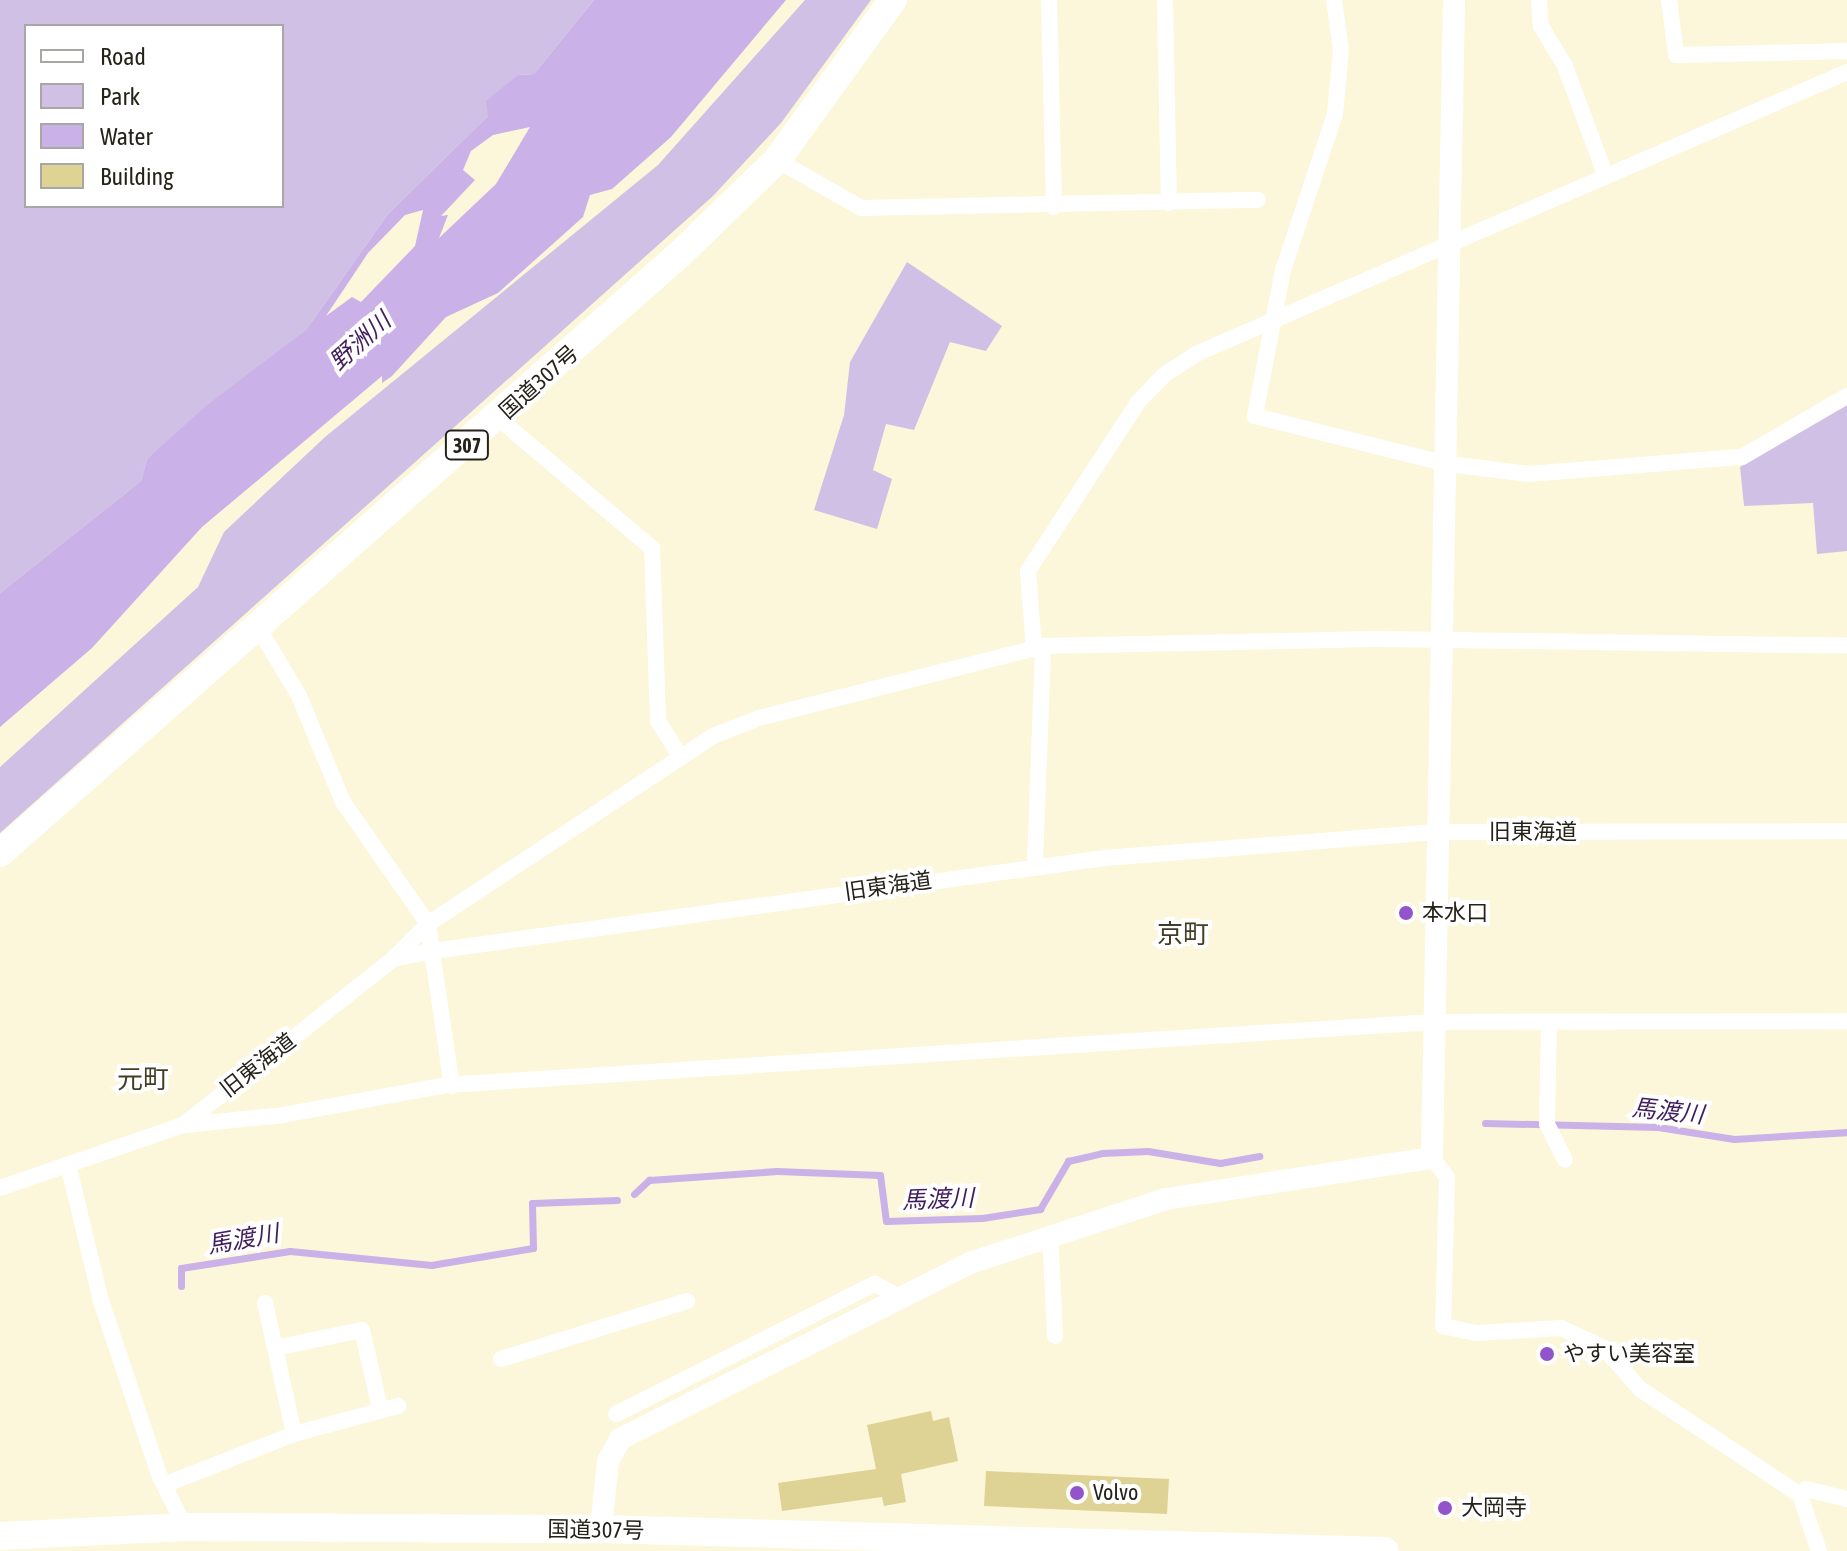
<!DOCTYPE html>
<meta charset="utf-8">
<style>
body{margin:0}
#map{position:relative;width:1847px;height:1551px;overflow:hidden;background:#fcf7da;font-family:"Asap Condensed","Noto Sans JP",sans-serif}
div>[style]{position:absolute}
.green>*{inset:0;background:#d1c0e5}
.water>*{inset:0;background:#cab1e8}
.stream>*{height:7px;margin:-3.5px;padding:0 3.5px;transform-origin:3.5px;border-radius:3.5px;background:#cab1e8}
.building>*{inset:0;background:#ded294}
.minor>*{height:16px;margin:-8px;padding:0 8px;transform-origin:8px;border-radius:8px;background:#fff}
.tertiary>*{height:22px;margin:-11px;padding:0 11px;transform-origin:11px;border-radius:11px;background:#fff}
.trunk>*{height:28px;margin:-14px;padding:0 14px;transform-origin:14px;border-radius:14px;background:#fff}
.dots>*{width:22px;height:22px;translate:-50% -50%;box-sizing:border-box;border:4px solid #fff;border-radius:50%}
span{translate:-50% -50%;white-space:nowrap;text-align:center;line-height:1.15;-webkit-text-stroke:8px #fff;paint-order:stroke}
.shield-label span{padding:2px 6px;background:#fff;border:2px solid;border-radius:6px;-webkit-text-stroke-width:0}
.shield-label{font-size:20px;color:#252319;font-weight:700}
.street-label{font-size:22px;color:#252319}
.poi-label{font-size:22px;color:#252319}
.left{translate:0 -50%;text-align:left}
.water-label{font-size:24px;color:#401e5d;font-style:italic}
.quarter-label{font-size:26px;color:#423e26}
.legend{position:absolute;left:24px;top:24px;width:260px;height:184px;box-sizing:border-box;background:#fff;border:2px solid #a8a7a3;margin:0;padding:10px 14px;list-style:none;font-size:24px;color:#252319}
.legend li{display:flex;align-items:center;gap:16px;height:40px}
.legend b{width:40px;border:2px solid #a8a7a3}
</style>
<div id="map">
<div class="green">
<i style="clip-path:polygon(evenodd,0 0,594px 0,534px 74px,518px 75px,488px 116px,388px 214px,306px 330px,147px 459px,141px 481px,0 593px,0 0,26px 26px,282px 26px,282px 206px,26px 206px,26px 26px)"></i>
<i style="clip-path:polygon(805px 0,871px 0,781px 123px,713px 196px,0 833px,0 767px,198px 587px,224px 532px,325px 437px,658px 165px)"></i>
<i style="clip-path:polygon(907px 262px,1002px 326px,986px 351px,950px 342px,914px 430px,886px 424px,873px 470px,892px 479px,877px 529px,814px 510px,844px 415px,850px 362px)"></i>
<i style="clip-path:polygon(1847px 404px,1847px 551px,1817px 554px,1813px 503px,1744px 506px,1740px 467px)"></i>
</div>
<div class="water">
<i style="clip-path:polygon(evenodd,594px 0,786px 0,671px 137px,612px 189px,590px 195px,583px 217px,498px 293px,446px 317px,392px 376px,382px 383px,382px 376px,202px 527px,92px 648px,0 727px,0 593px,141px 481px,147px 459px,206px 406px,306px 330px,388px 214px,488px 116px,486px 101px,518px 75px,534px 74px,594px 0,530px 127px,496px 184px,439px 238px,448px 215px,441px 216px,475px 180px,463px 170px,471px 151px,493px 135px,530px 127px,594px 0,423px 210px,415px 246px,361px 302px,352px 297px,326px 316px,368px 253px,405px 215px,423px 210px)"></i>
</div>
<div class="stream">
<i style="left:1485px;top:1123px;width:173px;rotate:1.3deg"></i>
<i style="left:1658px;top:1127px;width:77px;rotate:9deg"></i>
<i style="left:1734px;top:1139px;width:113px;rotate:-3.5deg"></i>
<i style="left:634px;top:1194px;width:21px;rotate:-43deg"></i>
<i style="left:649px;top:1180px;width:128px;rotate:-4deg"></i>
<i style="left:777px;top:1171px;width:103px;rotate:2.2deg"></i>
<i style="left:880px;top:1175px;width:46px;rotate:82.6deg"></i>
<i style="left:886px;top:1221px;width:96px;rotate:-1.8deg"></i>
<i style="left:982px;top:1218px;width:59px;rotate:-8.8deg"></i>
<i style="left:1040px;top:1209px;width:56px;rotate:-59.7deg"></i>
<i style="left:1068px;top:1161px;width:35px;rotate:-13deg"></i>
<i style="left:1102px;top:1153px;width:46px;rotate:-2.5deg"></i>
<i style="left:1148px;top:1151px;width:73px;rotate:9.5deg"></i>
<i style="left:1220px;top:1163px;width:40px;rotate:-10deg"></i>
<i style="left:181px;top:1286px;width:18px;rotate:-90deg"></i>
<i style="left:181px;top:1268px;width:110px;rotate:-8.9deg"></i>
<i style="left:290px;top:1251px;width:142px;rotate:5.7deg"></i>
<i style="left:431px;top:1265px;width:103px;rotate:-9.5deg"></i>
<i style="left:533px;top:1248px;width:45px;rotate:-91.3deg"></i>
<i style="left:532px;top:1203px;width:85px;rotate:-2deg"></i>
</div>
<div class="building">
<i style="clip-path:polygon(931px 1411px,933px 1421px,949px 1417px,958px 1461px,901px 1474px,906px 1502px,884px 1506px,882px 1497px,782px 1511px,778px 1483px,876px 1469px,867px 1425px)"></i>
<i style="clip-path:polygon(986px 1471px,1169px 1479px,1167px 1514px,984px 1506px)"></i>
</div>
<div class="minor">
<i style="left:1049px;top:0;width:207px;rotate:88.6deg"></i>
<i style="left:1165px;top:0;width:203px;rotate:88.9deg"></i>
<i style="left:1334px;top:0;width:49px;rotate:81.9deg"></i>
<i style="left:1341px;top:49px;width:65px;rotate:95.3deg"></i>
<i style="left:1335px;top:114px;width:164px;rotate:108.4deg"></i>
<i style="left:1283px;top:270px;width:149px;rotate:100.9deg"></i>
<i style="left:1255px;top:416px;width:199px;rotate:14deg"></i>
<i style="left:1448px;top:464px;width:82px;rotate:7deg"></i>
<i style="left:1529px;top:474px;width:214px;rotate:-4.6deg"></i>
<i style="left:1742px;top:457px;width:121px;rotate:-30.2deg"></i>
<i style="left:1539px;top:0;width:26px;rotate:86deg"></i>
<i style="left:1541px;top:26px;width:47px;rotate:59deg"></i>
<i style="left:1565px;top:66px;width:118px;rotate:69.7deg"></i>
<i style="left:1669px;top:0;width:55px;rotate:82.7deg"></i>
<i style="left:1676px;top:55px;width:171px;rotate:-1.3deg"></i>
<i style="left:777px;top:160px;width:97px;rotate:29.7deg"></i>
<i style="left:861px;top:208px;width:397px;rotate:-1.2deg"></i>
<i style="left:498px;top:418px;width:202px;rotate:40.2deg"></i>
<i style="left:652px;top:548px;width:173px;rotate:88deg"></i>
<i style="left:658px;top:721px;width:40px;rotate:58deg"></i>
<i style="left:258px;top:627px;width:80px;rotate:59.3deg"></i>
<i style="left:299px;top:696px;width:115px;rotate:67.5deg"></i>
<i style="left:343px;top:802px;width:149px;rotate:55.1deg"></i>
<i style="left:428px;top:924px;width:164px;rotate:81.6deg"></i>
<i style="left:1034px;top:648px;width:77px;rotate:-94.5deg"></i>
<i style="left:1028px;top:571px;width:202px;rotate:-56.9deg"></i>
<i style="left:1138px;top:402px;width:37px;rotate:-46deg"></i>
<i style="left:1164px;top:375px;width:40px;rotate:-32.9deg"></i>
<i style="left:1198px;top:353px;width:707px;rotate:-23.41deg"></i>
<i style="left:1035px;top:865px;width:219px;rotate:-87.9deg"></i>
<i style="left:393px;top:959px;width:49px;rotate:-45deg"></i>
<i style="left:428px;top:924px;width:341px;rotate:-33.4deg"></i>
<i style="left:713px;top:736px;width:49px;rotate:-21.4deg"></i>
<i style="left:759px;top:718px;width:293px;rotate:-14.2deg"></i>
<i style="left:1043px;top:646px;width:332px;rotate:-1.2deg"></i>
<i style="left:1375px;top:639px;width:472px;rotate:0.8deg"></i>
<i style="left:1549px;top:1022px;width:102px;rotate:91.1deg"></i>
<i style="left:1547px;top:1124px;width:40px;rotate:63.4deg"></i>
<i style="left:185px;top:1125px;width:99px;rotate:-5.8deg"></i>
<i style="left:283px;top:1115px;width:166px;rotate:-10.4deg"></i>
<i style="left:446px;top:1085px;width:989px;rotate:-3.65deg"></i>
<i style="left:1433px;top:1022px;width:414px;rotate:-0.1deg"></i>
<i style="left:1432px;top:1158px;width:24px;rotate:52deg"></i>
<i style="left:1447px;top:1177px;width:149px;rotate:91.5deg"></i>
<i style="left:1443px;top:1326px;width:33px;rotate:12deg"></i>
<i style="left:1475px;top:1333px;width:86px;rotate:-3.3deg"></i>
<i style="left:1561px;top:1328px;width:47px;rotate:24.9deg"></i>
<i style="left:1604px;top:1348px;width:55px;rotate:48.7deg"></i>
<i style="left:1640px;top:1389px;width:192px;rotate:33.5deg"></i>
<i style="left:1800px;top:1495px;width:59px;rotate:71.3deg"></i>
<i style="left:68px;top:1164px;width:141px;rotate:76.5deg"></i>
<i style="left:101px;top:1301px;width:186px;rotate:71.5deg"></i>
<i style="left:160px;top:1477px;width:56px;rotate:63.4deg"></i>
<i style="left:0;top:1188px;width:194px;rotate:-19deg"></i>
<i style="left:183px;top:1125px;width:268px;rotate:-38.3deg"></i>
<i style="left:393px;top:959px;width:41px;rotate:-11.3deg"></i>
<i style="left:433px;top:951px;width:678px;rotate:-7.88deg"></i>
<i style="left:1105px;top:858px;width:335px;rotate:-4.5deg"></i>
<i style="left:1439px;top:832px;width:408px;rotate:-0.1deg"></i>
<i style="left:1050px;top:1233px;width:103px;rotate:87.2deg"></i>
<i style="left:265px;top:1303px;width:134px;rotate:77.5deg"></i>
<i style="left:275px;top:1348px;width:89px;rotate:-11.7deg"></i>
<i style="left:362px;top:1330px;width:80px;rotate:77deg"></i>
<i style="left:501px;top:1359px;width:195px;rotate:-17.3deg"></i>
<i style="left:616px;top:1414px;width:290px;rotate:-26.7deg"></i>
<i style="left:875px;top:1284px;width:26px;rotate:28deg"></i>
<i style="left:164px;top:1485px;width:140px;rotate:-21.4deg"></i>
<i style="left:294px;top:1434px;width:108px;rotate:-15.1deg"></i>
<i style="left:1800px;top:1495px;width:8px;rotate:-45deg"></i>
<i style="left:1806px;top:1489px;width:42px;rotate:13.7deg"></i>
</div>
<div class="tertiary">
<i style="left:601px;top:1529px;width:68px;rotate:-84.1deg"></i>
<i style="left:608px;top:1461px;width:25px;rotate:-61deg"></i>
<i style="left:620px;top:1439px;width:392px;rotate:-26.7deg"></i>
<i style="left:970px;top:1263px;width:206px;rotate:-18.1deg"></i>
<i style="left:1166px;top:1199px;width:269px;rotate:-8.8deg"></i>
<i style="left:1432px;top:1158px;width:1158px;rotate:-88.91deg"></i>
</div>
<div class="trunk">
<i style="left:0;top:853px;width:908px;rotate:-41.38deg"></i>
<i style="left:681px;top:253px;width:134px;rotate:-44.1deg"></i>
<i style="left:777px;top:160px;width:198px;rotate:-54.1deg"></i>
<i style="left:0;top:1536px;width:185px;rotate:-2.8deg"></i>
<i style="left:185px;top:1527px;width:416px;rotate:0.3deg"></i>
<i style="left:601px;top:1529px;width:784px;rotate:1.61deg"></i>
</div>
<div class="dots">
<i style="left:1406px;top:913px;background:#9254ca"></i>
<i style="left:1547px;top:1354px;background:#9254ca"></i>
<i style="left:1077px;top:1493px;background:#9254ca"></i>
<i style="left:1445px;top:1508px;background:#9254ca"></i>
</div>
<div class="shield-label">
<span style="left:467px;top:445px">307</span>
</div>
<div class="street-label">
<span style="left:539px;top:382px;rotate:-42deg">国道307号</span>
<span style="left:1533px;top:832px">旧東海道</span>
<span style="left:888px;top:886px;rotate:-8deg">旧東海道</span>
<span style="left:258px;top:1065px;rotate:-38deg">旧東海道</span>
<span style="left:596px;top:1530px;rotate:1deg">国道307号</span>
</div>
<div class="poi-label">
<span class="left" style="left:1422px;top:913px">本水口</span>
<span class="left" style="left:1563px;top:1354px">やすい美容室</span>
<span class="left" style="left:1093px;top:1493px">Volvo</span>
<span class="left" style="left:1461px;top:1508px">大岡寺</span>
</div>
<div class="water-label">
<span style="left:360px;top:341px;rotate:-42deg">野洲川</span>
<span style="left:1668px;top:1111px;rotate:6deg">馬渡川</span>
<span style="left:938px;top:1199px;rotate:-2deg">馬渡川</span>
<span style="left:243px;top:1239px;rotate:-10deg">馬渡川</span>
</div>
<div class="quarter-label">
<span style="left:1183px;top:935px">京町</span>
<span style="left:143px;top:1080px">元町</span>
</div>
<ul class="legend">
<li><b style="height:10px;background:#fff"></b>Road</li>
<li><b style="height:22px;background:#d1c0e5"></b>Park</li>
<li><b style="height:22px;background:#cab1e8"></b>Water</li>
<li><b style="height:22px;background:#ded294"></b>Building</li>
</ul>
</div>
